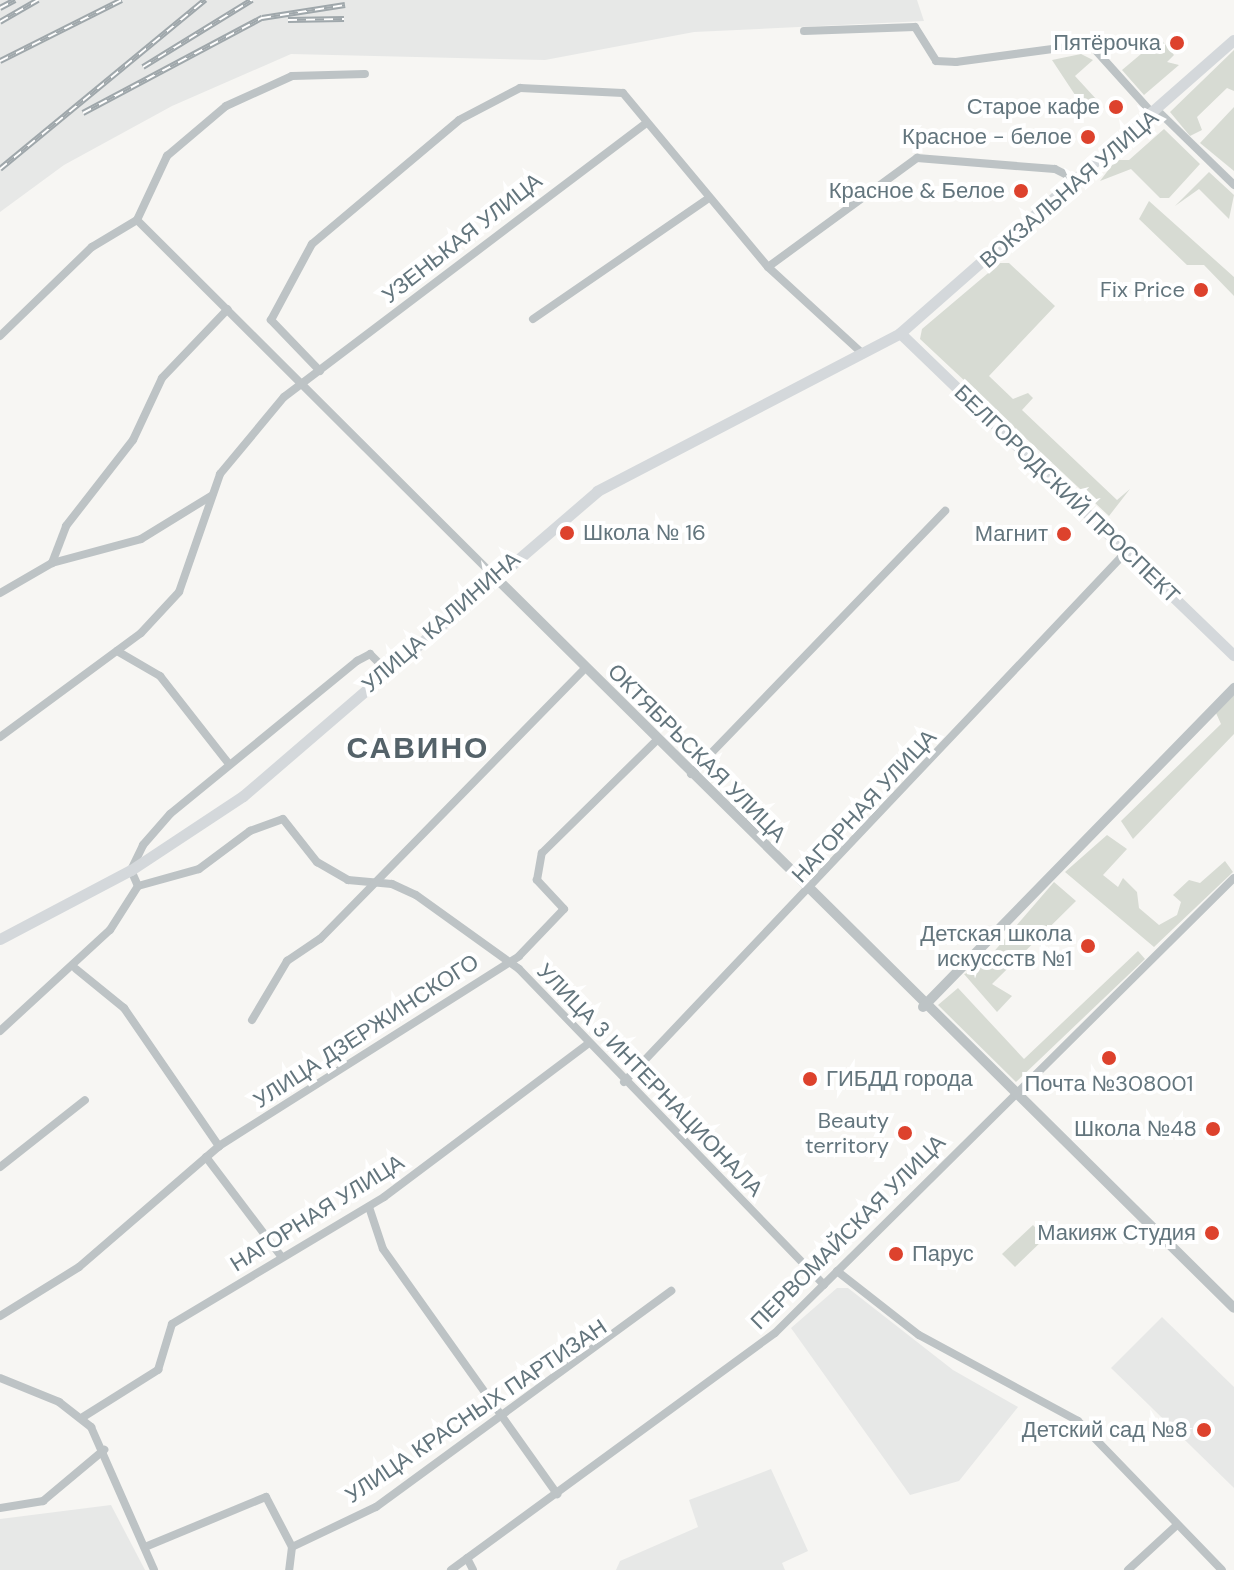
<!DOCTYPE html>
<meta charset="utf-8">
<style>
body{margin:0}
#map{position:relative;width:1234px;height:1570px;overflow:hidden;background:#f7f6f3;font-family:"DM Sans",sans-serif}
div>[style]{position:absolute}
.built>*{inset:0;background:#e7e8e7}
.green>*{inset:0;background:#d7dbd3}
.minor>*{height:8px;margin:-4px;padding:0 4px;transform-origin:4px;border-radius:4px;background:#bdc3c5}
.tertiary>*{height:10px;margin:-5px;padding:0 5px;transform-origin:5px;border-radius:5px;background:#bdc3c5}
.secondary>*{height:11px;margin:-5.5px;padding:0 5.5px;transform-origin:5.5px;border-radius:5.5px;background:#d4d8db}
.rail>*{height:6px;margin-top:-3px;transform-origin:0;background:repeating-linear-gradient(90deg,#fff 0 9px,#9fa7ab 0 18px);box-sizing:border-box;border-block:2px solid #9fa7ab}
.dots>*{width:22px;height:22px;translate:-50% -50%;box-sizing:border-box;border:4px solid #fff;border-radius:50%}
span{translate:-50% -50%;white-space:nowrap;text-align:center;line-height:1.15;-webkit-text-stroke:8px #fff;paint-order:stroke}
.poi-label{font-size:22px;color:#63757d}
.right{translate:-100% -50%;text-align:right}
.left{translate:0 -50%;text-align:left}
.street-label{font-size:22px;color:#63757d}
.district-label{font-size:30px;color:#546269;font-weight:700;letter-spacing:2px}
</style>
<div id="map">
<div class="built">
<i style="clip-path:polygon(0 0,917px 0,924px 21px,694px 32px,545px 60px,291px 54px,172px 106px,64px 165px,0 212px)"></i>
<i style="clip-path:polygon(837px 1288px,848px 1288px,953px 1370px,1018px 1407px,959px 1481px,910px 1495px,791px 1328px)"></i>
<i style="clip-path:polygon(1162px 1317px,1234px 1387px,1234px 1488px,1111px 1368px)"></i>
<i style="clip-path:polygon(771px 1469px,808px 1551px,782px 1563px,785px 1570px,616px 1570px,620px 1561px,698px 1527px,689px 1500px)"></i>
<i style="clip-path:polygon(111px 1505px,145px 1570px,0 1570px,0 1519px)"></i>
</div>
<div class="green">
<i style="clip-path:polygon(1160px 38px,1174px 55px,1167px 62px,1179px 65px,1144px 95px,1122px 70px)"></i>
<i style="clip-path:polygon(1234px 50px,1234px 91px,1227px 88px,1197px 117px,1202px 130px,1190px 136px,1170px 112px)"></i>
<i style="clip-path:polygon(1081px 54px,1093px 60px,1075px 76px,1097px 100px,1085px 110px,1052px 60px)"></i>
<i style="clip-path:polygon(1234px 107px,1234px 171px,1200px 143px)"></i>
<i style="clip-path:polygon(1164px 129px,1200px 164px,1169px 198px,1160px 198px,1131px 169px,1100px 181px,1116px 160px,1129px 160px)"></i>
<i style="clip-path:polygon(1209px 172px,1234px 195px,1229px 219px,1199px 189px,1175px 206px)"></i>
<i style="clip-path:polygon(1149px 201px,1234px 277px,1234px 296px,1204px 265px,1187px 265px,1139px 219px)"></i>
<i style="clip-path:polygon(1000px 263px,1009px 263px,1055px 306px,989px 376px,1013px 399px,1028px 393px,1033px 398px,1022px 410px,1117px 500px,1130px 489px,1109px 516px,920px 339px,922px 329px)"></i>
<i style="clip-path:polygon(1234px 695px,1234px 734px,1133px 839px,1121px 821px,1221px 724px,1216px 713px)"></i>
<i style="clip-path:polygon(1107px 835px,1127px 849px,1103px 875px,1118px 887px,1123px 878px,1137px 892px,1139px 908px,1159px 925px,1177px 915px,1181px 902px,1173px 895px,1189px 880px,1200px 883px,1225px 861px,1233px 872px,1154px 947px,1065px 872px)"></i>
<i style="clip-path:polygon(1054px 882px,1076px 901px,992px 984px,1012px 996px,997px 1012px,964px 974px,978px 970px)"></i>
<i style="clip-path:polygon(1138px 951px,1145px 959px,1016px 1082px,938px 1005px,958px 988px,1024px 1059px)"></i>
<i style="clip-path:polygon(1033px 1225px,1045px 1238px,1015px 1267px,1002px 1254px)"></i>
</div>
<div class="minor">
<i style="left:804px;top:31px;width:111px;rotate:-2.1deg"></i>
<i style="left:915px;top:27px;width:40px;rotate:58deg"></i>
<i style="left:936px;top:61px;width:20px;rotate:3deg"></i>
<i style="left:956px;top:62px;width:135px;rotate:-7.7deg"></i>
<i style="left:1090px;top:44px;width:96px;rotate:48deg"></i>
<i style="left:1158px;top:111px;width:106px;rotate:44.2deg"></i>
<i style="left:137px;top:220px;width:503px;rotate:44.92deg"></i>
<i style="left:137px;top:220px;width:71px;rotate:-64.9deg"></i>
<i style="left:167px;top:156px;width:77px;rotate:-40.3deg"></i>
<i style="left:226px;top:106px;width:72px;rotate:-24.4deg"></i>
<i style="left:292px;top:76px;width:73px;rotate:-1.6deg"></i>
<i style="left:768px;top:267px;width:185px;rotate:-36.2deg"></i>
<i style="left:917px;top:158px;width:138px;rotate:4.6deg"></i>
<i style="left:1055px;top:169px;width:27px;rotate:27deg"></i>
<i style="left:533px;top:319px;width:210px;rotate:-34.5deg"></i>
<i style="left:0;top:336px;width:128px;rotate:-44.1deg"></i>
<i style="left:92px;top:247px;width:52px;rotate:-31deg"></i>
<i style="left:320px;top:371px;width:71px;rotate:-133.9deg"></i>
<i style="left:271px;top:320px;width:86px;rotate:-61.7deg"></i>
<i style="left:312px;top:244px;width:192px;rotate:-40.1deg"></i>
<i style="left:459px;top:120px;width:69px;rotate:-27.7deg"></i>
<i style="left:520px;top:88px;width:103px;rotate:2.8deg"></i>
<i style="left:623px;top:93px;width:226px;rotate:50.2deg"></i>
<i style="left:768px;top:267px;width:129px;rotate:42.5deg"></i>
<i style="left:52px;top:563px;width:92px;rotate:-15.1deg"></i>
<i style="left:141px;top:539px;width:82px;rotate:-31.6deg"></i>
<i style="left:0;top:593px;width:60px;rotate:-30deg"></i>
<i style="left:52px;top:563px;width:40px;rotate:-69deg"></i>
<i style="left:66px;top:526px;width:109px;rotate:-52.1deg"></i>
<i style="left:133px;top:440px;width:68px;rotate:-64.9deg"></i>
<i style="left:162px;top:378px;width:95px;rotate:-46.3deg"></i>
<i style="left:117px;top:651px;width:50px;rotate:30.2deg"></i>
<i style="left:160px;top:676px;width:112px;rotate:51.9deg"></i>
<i style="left:0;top:737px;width:175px;rotate:-36.4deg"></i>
<i style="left:141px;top:633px;width:56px;rotate:-47.2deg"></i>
<i style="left:179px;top:592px;width:125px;rotate:-70.8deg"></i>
<i style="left:220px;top:474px;width:100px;rotate:-50.3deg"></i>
<i style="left:284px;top:397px;width:453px;rotate:-37.1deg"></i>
<i style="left:691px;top:774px;width:366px;rotate:-46deg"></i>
<i style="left:138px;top:886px;width:63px;rotate:-15.6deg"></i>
<i style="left:199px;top:869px;width:64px;rotate:-36.7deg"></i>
<i style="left:250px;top:831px;width:35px;rotate:-20deg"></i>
<i style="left:283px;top:819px;width:55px;rotate:51.7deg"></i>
<i style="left:317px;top:862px;width:36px;rotate:30deg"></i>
<i style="left:348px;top:880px;width:44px;rotate:5.2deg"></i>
<i style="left:392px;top:884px;width:26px;rotate:25deg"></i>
<i style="left:416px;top:895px;width:127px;rotate:35.7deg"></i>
<i style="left:519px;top:969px;width:439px;rotate:46deg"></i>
<i style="left:76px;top:969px;width:62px;rotate:39.1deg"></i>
<i style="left:124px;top:1008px;width:168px;rotate:55.5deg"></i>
<i style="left:252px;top:1020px;width:69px;rotate:-59.3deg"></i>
<i style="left:287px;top:961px;width:40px;rotate:-34deg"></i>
<i style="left:320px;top:939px;width:379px;rotate:-45.6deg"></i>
<i style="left:0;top:1031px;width:149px;rotate:-42.6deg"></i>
<i style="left:110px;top:930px;width:52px;rotate:-57.5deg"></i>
<i style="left:138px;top:886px;width:17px;rotate:-114deg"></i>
<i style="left:131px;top:870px;width:28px;rotate:-64deg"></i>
<i style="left:143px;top:845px;width:41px;rotate:-48.9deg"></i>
<i style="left:170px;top:814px;width:242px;rotate:-39.3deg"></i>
<i style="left:357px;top:661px;width:15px;rotate:-28deg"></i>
<i style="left:370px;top:654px;width:23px;rotate:45deg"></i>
<i style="left:624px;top:1082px;width:731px;rotate:-46.55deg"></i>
<i style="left:206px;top:1157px;width:123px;rotate:52.9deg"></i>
<i style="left:0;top:1167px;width:108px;rotate:-38.2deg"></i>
<i style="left:369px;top:1207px;width:44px;rotate:71.6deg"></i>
<i style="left:383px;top:1249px;width:301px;rotate:54.6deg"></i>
<i style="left:837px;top:1271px;width:104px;rotate:38deg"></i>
<i style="left:919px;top:1335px;width:181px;rotate:28.4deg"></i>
<i style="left:1078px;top:1421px;width:207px;rotate:46deg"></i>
<i style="left:0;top:1316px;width:93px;rotate:-31.8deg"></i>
<i style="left:79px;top:1267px;width:185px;rotate:-40.8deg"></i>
<i style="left:219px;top:1146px;width:355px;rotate:-32.3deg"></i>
<i style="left:519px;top:956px;width:65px;rotate:-46.2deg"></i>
<i style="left:564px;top:909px;width:40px;rotate:-133deg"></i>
<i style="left:537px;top:880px;width:27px;rotate:-80deg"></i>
<i style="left:542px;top:853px;width:161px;rotate:-44.5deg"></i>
<i style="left:0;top:1378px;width:64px;rotate:22.1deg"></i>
<i style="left:59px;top:1402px;width:41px;rotate:38deg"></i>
<i style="left:91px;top:1427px;width:156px;rotate:66.2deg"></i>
<i style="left:83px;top:1417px;width:89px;rotate:-32.1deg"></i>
<i style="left:158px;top:1370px;width:48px;rotate:-73.1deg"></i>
<i style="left:172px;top:1324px;width:247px;rotate:-30.9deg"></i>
<i style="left:384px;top:1197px;width:255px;rotate:-36.9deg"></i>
<i style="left:0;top:1508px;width:44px;rotate:-9.2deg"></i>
<i style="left:43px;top:1501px;width:80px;rotate:-39.9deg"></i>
<i style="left:145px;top:1547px;width:131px;rotate:-22.5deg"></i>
<i style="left:266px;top:1497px;width:56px;rotate:62.5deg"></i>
<i style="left:292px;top:1547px;width:23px;rotate:97deg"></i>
<i style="left:292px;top:1547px;width:93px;rotate:-25.5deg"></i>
<i style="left:376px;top:1507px;width:366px;rotate:-36.2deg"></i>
<i style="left:467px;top:1558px;width:13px;rotate:63deg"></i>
<i style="left:451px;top:1570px;width:401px;rotate:-36.2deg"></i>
<i style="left:775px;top:1333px;width:646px;rotate:-44.75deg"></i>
<i style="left:1128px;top:1570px;width:67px;rotate:-42.6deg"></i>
</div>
<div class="tertiary">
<i style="left:493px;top:575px;width:1042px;rotate:44.69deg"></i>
<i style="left:923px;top:1007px;width:446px;rotate:-45.7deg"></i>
</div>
<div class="secondary">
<i style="left:900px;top:333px;width:464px;rotate:44deg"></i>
<i style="left:0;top:939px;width:148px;rotate:-27.8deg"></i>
<i style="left:131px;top:870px;width:134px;rotate:-33.5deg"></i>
<i style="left:243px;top:796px;width:467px;rotate:-40.7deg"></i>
<i style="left:597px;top:491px;width:342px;rotate:-27.5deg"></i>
<i style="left:900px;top:333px;width:444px;rotate:-41.3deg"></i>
</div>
<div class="rail">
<i style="left:0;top:8px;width:17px;rotate:-28deg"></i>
<i style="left:288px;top:20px;width:56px;rotate:-1deg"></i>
<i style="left:0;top:22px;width:44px;rotate:-30.1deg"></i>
<i style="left:0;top:61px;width:136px;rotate:-26.6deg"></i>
<i style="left:143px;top:67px;width:128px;rotate:-31.6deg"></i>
<i style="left:83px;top:113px;width:203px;rotate:-28deg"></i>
<i style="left:262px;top:18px;width:84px;rotate:-8.9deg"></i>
<i style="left:0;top:169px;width:266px;rotate:-39.5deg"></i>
</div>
<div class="dots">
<i style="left:1177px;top:43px;background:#dd422d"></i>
<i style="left:1116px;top:107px;background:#dd422d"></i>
<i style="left:1088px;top:137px;background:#dd422d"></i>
<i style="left:1021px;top:191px;background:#dd422d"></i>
<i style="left:1201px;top:290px;background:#dd422d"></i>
<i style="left:567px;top:533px;background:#dd422d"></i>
<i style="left:1064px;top:534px;background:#dd422d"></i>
<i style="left:1088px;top:946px;background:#dd422d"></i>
<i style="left:1109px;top:1058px;background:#dd422d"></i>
<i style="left:810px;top:1079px;background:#dd422d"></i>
<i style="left:1213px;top:1129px;background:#dd422d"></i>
<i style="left:905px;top:1133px;background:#dd422d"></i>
<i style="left:1212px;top:1233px;background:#dd422d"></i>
<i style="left:896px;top:1254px;background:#dd422d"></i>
<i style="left:1204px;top:1430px;background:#dd422d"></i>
</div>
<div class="poi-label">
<span class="right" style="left:1161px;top:43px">Пятёрочка</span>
<span class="right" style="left:1100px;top:107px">Старое кафе</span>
<span class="right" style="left:1072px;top:137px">Красное - белое</span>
<span class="right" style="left:1005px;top:191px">Красное &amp; Белое</span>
<span class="right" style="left:1185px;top:290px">Fix Price</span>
<span class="left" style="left:583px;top:533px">Школа № 16</span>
<span class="right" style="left:1048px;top:534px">Магнит</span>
<span class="right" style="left:1072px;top:946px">Детская школа<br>искуссств №1</span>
<span class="left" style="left:826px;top:1079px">ГИБДД города</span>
<span style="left:1109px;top:1084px">Почта №308001</span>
<span class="right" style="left:889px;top:1133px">Beauty<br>territory</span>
<span class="right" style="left:1197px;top:1129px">Школа №48</span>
<span class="right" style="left:1196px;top:1233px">Макияж Студия</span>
<span class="left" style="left:912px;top:1254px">Парус</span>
<span class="right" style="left:1188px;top:1430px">Детский сад №8</span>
</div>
<div class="street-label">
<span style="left:1069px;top:189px;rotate:-41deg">ВОКЗАЛЬНАЯ УЛИЦА</span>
<span style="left:462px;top:238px;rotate:-38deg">УЗЕНЬКАЯ УЛИЦА</span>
<span style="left:1067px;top:494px;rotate:44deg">БЕЛГОРОДСКИЙ ПРОСПЕКТ</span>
<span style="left:441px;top:622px;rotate:-41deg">УЛИЦА КАЛИНИНА</span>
<span style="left:697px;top:753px;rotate:45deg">ОКТЯБРЬСКАЯ УЛИЦА</span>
<span style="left:864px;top:806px;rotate:-47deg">НАГОРНАЯ УЛИЦА</span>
<span style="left:366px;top:1031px;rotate:-33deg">УЛИЦА ДЗЕРЖИНСКОГО</span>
<span style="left:650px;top:1080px;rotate:46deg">УЛИЦА 3 ИНТЕРНАЦИОНАЛА</span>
<span style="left:317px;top:1213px;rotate:-32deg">НАГОРНАЯ УЛИЦА</span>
<span style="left:848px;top:1232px;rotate:-45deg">ПЕРВОМАЙСКАЯ УЛИЦА</span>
<span style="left:476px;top:1411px;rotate:-34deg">УЛИЦА КРАСНЫХ ПАРТИЗАН</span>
</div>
<div class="district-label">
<span style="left:418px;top:748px">САВИНО</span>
</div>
</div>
